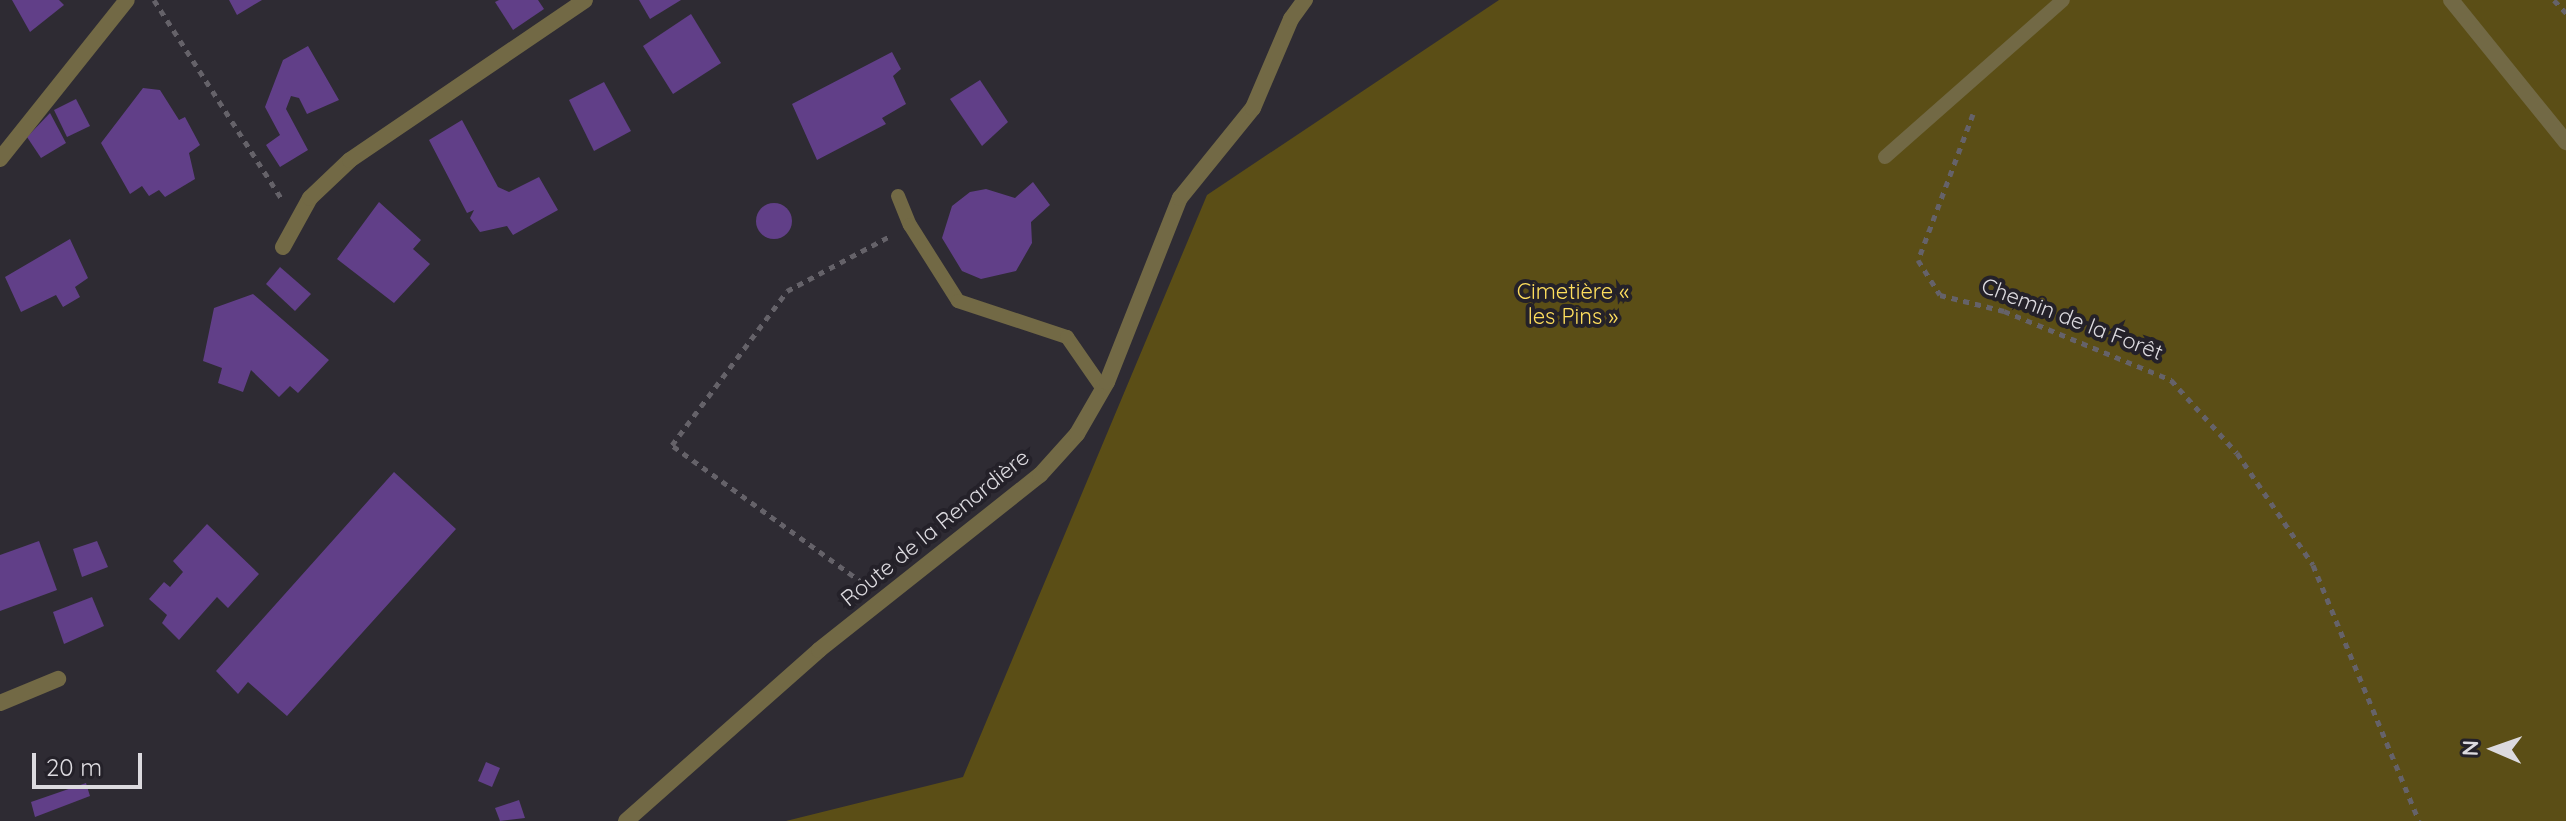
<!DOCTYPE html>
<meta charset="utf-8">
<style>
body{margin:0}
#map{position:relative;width:2566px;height:821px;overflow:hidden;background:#2e2b33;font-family:Quicksand,sans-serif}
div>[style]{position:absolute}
.green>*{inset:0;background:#5b4e16}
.building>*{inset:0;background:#613f88}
.round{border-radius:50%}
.path>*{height:5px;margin-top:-2.5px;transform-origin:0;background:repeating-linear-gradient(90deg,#656269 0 6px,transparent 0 12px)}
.service>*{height:14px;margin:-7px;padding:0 7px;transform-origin:7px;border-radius:7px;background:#726945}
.minor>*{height:16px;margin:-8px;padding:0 8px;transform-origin:8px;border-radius:8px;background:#726945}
span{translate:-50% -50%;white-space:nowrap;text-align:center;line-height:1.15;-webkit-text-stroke:8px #242129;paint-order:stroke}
.park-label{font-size:22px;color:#fede5d}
.street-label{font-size:22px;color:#dcdadf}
.north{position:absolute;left:2454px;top:709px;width:80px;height:80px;-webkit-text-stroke:6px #242129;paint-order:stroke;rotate:272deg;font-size:22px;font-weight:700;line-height:32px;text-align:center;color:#dcdadf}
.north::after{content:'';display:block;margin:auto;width:28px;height:36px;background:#dcdadf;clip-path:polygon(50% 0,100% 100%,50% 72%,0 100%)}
.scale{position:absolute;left:32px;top:753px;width:110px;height:36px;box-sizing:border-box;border:4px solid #dcdadf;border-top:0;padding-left:10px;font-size:24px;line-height:28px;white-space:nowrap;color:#dcdadf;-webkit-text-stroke:6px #242129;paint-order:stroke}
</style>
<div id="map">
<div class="green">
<i style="clip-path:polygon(1499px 0,2566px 0,2566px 821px,786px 821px,963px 777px,1207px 195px)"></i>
</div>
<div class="building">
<i style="clip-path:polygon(12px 0,59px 0,64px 5px,30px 32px)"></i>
<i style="clip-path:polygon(229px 0,262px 0,237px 15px)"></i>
<i style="clip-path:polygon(499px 0,538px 0,544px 9px,513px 30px,495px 2px)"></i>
<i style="clip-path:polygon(639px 0,681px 0,650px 19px)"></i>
<i style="clip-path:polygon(691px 14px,721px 63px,673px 94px,643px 46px)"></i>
<i style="clip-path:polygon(308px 46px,339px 100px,307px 114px,299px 98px,291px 96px,286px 109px,308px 150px,280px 167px,266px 145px,280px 135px,265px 107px,283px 60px)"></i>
<i style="clip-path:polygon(892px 52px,901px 69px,893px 76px,906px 104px,882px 118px,886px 124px,817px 160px,792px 104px)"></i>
<i style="clip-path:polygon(980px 80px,1008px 122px,982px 146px,950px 99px)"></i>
<i style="clip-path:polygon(604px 82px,631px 131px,594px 151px,569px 100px)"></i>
<i style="clip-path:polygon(143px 88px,160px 90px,179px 120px,185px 117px,200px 145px,189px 153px,195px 179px,165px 197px,159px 190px,149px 196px,142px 186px,130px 194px,101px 143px)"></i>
<i style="clip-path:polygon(76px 99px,90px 126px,67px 137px,54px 110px)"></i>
<i style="clip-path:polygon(50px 113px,66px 143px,41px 158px,27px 137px)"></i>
<i style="clip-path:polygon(462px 120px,498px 187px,509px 192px,539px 177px,558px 210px,513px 235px,507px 226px,480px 232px,470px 218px,474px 210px,467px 213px,429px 140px)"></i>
<i style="clip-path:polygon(1033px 182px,1050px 205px,1031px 222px,1032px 243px,1016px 271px,981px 279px,962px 271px,942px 238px,952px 206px,970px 192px,986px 189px,1015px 198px)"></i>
<i style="clip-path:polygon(379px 202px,421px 240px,413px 249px,430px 264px,394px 303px,337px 259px)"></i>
<i class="round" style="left:756px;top:203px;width:36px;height:36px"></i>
<i style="clip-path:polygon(70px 239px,88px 278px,75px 287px,80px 297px,63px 307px,56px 295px,21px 312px,5px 277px)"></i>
<i style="clip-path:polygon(280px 267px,311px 294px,295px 311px,266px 284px)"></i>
<i style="clip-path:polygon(253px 294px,329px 360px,298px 393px,290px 386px,279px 397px,251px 370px,243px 392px,218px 383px,222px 368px,203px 361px,214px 308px)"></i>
<i style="clip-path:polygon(394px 472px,456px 529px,287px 716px,248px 682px,238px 694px,216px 671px)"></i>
<i style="clip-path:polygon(207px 524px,259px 574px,228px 608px,217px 597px,179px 640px,162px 623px,167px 615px,149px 599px,164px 582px,170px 587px,183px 572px,173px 561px)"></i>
<i style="clip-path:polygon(39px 541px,57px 590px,0 611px,0 555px)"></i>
<i style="clip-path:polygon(97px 541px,108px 567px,82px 577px,73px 549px)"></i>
<i style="clip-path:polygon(92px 597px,104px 626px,64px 644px,53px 612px)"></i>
<i style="clip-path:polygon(486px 762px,500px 768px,492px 787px,478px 781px)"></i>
<i style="clip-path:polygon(86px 783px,90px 796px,35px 817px,31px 802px)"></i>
<i style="clip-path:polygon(519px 800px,525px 818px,500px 821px,495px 808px)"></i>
</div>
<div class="path">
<i style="left:154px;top:0;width:235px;rotate:57.3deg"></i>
<i style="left:2554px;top:0;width:18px;rotate:47deg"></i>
<i style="left:1973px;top:114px;width:156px;rotate:110.6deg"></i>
<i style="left:1918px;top:260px;width:41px;rotate:57.8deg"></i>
<i style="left:1940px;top:295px;width:66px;rotate:14deg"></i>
<i style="left:2004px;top:311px;width:181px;rotate:22.4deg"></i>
<i style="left:2171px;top:380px;width:98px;rotate:47.9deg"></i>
<i style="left:2237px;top:453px;width:135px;rotate:55.8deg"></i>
<i style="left:2313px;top:565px;width:277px;rotate:67.5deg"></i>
<i style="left:863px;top:583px;width:236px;rotate:-144.2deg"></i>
<i style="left:672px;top:445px;width:192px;rotate:-53.2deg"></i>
<i style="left:787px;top:291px;width:115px;rotate:-28.1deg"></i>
</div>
<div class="service">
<i style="left:1885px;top:157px;width:237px;rotate:-41.4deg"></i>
<i style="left:898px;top:196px;width:31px;rotate:68deg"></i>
<i style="left:910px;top:225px;width:90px;rotate:57.7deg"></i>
<i style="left:958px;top:301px;width:115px;rotate:18.3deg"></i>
<i style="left:1067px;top:337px;width:63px;rotate:55.3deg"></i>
</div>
<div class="minor">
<i style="left:2451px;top:0;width:183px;rotate:51deg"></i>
<i style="left:0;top:159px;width:203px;rotate:-51.4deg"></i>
<i style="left:283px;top:247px;width:56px;rotate:-61.1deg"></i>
<i style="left:310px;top:198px;width:55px;rotate:-43.5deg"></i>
<i style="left:350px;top:160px;width:284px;rotate:-34.2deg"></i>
<i style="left:0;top:703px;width:63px;rotate:-22.5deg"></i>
<i style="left:626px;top:821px;width:258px;rotate:-41.5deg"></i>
<i style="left:819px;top:650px;width:282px;rotate:-38.4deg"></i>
<i style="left:1040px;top:475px;width:55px;rotate:-47.9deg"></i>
<i style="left:1077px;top:434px;width:60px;rotate:-60deg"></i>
<i style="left:1107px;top:382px;width:198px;rotate:-68.4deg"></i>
<i style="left:1180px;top:198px;width:116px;rotate:-51deg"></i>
<i style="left:1253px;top:108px;width:97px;rotate:-66.9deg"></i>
<i style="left:1291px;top:19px;width:24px;rotate:-54deg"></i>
</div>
<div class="park-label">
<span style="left:1573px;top:304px">Cimetière «<br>les Pins »</span>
</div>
<div class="street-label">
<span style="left:2072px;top:319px;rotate:21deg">Chemin de la Forêt</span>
<span style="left:935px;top:528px;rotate:-39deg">Route de la Renardière</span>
</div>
<div class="north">N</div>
<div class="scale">20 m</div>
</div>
